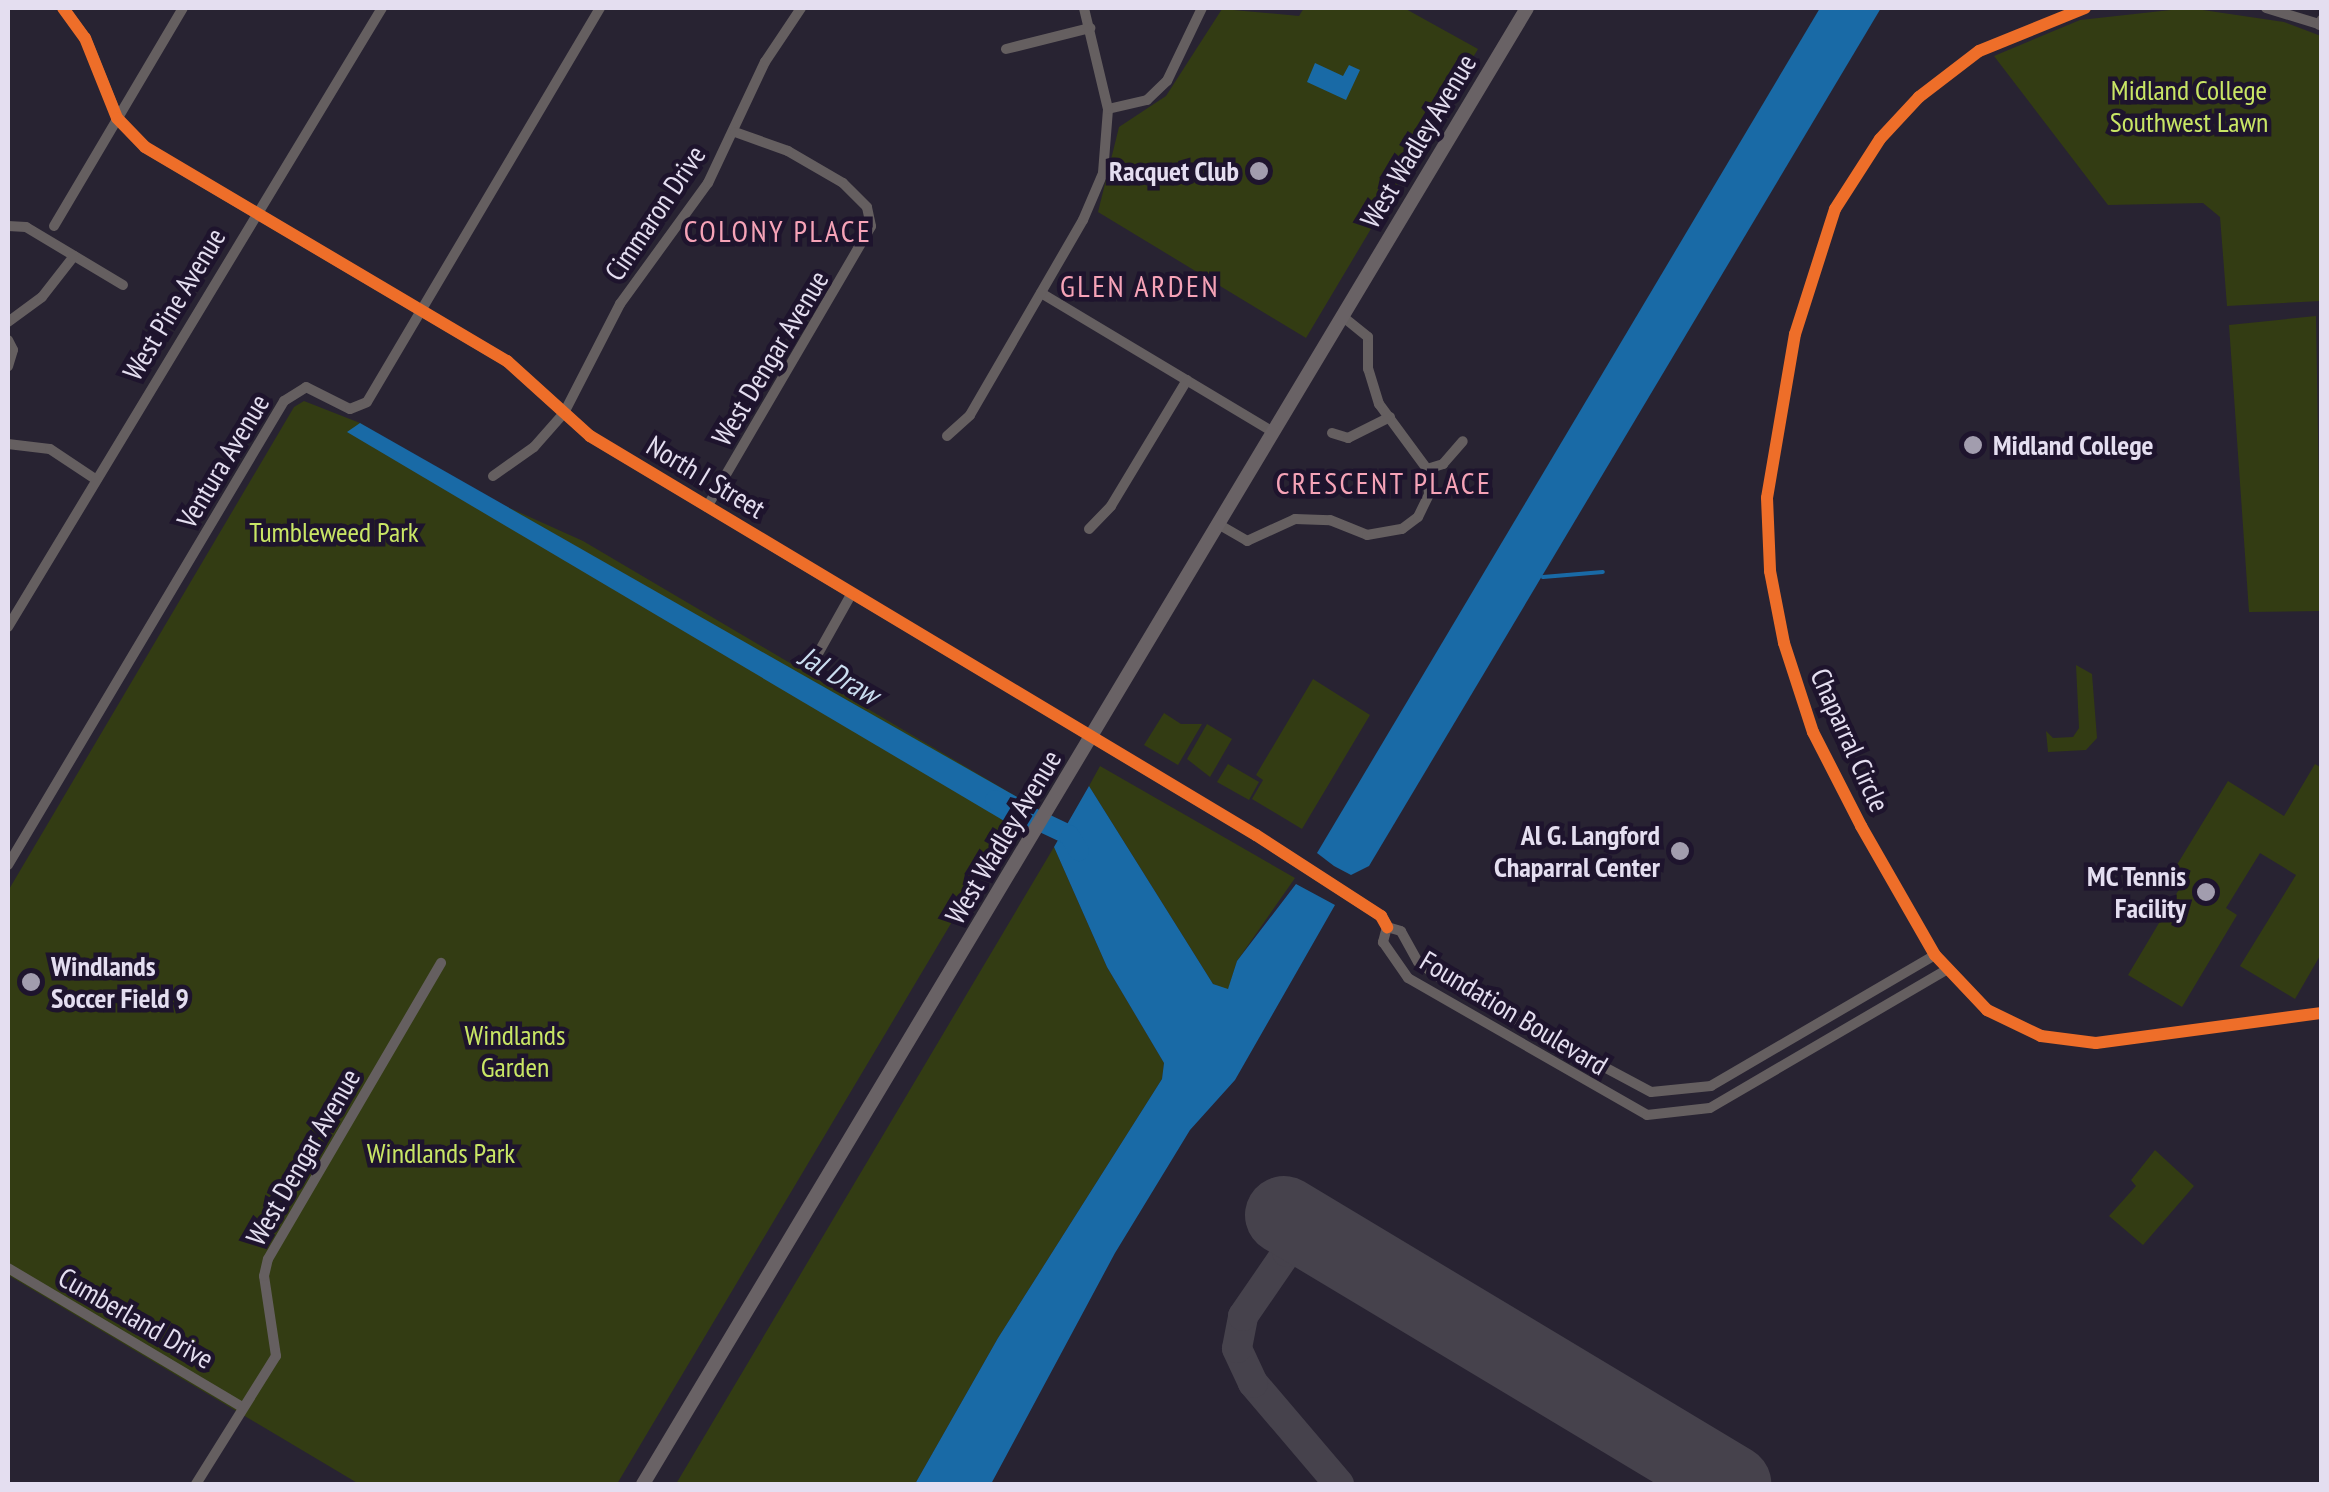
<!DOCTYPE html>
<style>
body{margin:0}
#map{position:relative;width:2329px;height:1492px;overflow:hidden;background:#282332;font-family:"PT Sans Narrow",sans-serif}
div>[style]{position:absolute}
.green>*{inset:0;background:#333c13}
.water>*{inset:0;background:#196aa6}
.stream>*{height:4px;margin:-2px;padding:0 2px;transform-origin:2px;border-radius:2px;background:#196aa6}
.river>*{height:20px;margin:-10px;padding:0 10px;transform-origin:10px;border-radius:10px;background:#196aa6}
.taxiway>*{height:30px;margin:-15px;padding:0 15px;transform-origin:15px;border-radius:15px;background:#46424c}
.runway>*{height:78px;margin:-39px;padding:0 39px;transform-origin:39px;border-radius:39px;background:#46424c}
.minor>*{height:10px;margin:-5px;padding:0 5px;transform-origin:5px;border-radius:5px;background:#655f60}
.tertiary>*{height:11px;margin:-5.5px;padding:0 5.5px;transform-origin:5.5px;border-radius:5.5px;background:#655f60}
.secondary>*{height:14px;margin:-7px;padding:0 7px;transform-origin:7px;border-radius:7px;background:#696265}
.cycleway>*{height:12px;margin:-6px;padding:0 6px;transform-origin:6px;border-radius:6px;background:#ee6e29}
.dots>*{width:28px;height:28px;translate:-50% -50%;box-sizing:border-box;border:5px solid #1e142d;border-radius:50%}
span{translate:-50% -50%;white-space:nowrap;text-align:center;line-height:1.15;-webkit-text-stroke:9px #1e142d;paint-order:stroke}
.park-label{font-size:28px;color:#c9e665}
.street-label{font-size:28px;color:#e4def0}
.poi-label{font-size:28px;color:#e4def0;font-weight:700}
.right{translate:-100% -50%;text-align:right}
.left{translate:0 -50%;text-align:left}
.neighbourhood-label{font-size:30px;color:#f6a3b7;letter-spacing:2.5px}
.water-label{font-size:30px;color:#caddef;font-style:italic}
.frame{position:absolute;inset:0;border:10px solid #e4def0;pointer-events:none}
</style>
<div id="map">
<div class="green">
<i style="clip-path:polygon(1304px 8px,1404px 8px,1478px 49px,1306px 338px,1098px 212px,1119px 127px,1166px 96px,1222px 9px,1299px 16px)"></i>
<i style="clip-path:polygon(2189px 8px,2284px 22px,2321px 36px,2321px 301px,2227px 306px,2220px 217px,2203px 203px,2108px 205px,1994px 56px,2080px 20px)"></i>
<i style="clip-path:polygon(2316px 316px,2321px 611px,2249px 612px,2229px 325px)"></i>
<i style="clip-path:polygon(304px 401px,360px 423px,472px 491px,583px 541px,1024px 801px,617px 1484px,359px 1484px,8px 1275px,8px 891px,294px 407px)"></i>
<i style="clip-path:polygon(2076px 665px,2092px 674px,2097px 738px,2086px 750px,2048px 752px,2046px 731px,2053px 738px,2073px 737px,2079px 728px)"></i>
<i style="clip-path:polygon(1313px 679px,1370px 715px,1302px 829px,1252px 799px,1263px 780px,1256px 775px)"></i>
<i style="clip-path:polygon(1164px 713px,1181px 724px,1202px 724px,1178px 765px,1144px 745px)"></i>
<i style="clip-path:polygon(1207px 724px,1232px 739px,1210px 777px,1187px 759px)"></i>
<i style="clip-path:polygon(1228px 764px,1259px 782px,1249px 800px,1217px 782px)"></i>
<i style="clip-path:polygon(2315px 764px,2322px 768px,2321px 954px,2295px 999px,2240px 966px,2296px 875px,2260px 853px,2226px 908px,2237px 915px,2182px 1007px,2128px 975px,2187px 876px,2175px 868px,2228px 781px,2284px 816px)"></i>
<i style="clip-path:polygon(1100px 766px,1295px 878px,1237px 961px,1228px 990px,1213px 984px,1089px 786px)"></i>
<i style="clip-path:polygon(1054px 847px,1107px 967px,1164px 1063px,1162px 1079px,998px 1338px,915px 1484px,676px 1484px)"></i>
<i style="clip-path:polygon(2155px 1150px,2194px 1186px,2143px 1245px,2109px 1216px,2136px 1186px,2131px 1180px)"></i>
</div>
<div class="water">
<i style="clip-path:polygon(1820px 8px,1881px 8px,1369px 866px,1351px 875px,1334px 866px,1317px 853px)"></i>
<i style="clip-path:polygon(1315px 63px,1343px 76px,1349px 65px,1360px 70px,1346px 100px,1307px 82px)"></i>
<i style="clip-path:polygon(360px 423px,1026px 802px,1011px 825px,347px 432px)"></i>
<i style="clip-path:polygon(1089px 786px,1213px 984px,1228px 989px,1237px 961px,1296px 884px,1335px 905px,1235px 1080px,1190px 1130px,1115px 1253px,991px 1484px,915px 1484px,998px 1338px,1162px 1079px,1164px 1063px,1107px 967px,1054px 847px)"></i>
</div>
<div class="stream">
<i style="left:1543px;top:577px;width:60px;rotate:-4.8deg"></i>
</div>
<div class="river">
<i style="left:995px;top:800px;width:82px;rotate:25.3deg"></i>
<i style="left:1069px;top:835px;width:19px;rotate:58deg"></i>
</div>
<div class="taxiway">
<i style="left:1339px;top:1484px;width:133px;rotate:-130.4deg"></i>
<i style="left:1253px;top:1383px;width:38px;rotate:-115deg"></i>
<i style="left:1237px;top:1348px;width:33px;rotate:-79deg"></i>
<i style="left:1243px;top:1316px;width:78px;rotate:-55.5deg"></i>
<i style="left:1287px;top:1252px;width:21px;rotate:-19deg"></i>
<i style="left:1307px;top:1245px;width:35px;rotate:8deg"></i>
</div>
<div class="runway">
<i style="left:1284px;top:1215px;width:523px;rotate:30.98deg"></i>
</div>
<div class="minor">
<i style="left:2085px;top:8px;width:114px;rotate:157.9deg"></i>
<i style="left:1979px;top:51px;width:76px;rotate:142.5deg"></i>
<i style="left:1919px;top:97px;width:57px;rotate:132.9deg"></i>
<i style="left:1880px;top:139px;width:83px;rotate:122.7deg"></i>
<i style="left:1835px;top:209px;width:131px;rotate:107.7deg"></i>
<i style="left:1795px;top:334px;width:166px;rotate:99.7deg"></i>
<i style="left:1767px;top:498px;width:73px;rotate:87.6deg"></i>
<i style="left:1770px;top:571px;width:73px;rotate:79deg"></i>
<i style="left:1784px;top:643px;width:94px;rotate:72deg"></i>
<i style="left:1813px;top:732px;width:106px;rotate:62.9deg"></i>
<i style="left:1861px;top:826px;width:149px;rotate:60.2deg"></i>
<i style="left:1935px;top:955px;width:76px;rotate:46.6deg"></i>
<i style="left:1987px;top:1010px;width:60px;rotate:25.7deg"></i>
<i style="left:2041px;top:1036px;width:55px;rotate:7.3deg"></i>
<i style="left:2096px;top:1043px;width:228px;rotate:-7.6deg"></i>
<i style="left:2266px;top:8px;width:59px;rotate:16.9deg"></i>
<i style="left:1006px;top:49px;width:87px;rotate:-14deg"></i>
<i style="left:1108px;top:109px;width:40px;rotate:-13deg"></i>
<i style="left:1147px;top:100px;width:28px;rotate:-44deg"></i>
<i style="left:1167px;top:81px;width:81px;rotate:-64.4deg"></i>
<i style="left:8px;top:226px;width:18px;rotate:3deg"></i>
<i style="left:26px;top:227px;width:113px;rotate:30.9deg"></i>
<i style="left:54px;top:226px;width:253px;rotate:-59.4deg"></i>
<i style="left:1041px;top:293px;width:270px;rotate:30.9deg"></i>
<i style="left:8px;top:322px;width:42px;rotate:-36.3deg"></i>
<i style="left:42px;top:297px;width:52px;rotate:-52deg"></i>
<i style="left:8px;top:340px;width:11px;rotate:63deg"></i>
<i style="left:13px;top:350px;width:17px;rotate:107deg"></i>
<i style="left:1332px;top:433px;width:17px;rotate:17deg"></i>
<i style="left:1348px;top:438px;width:47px;rotate:-26.6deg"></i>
<i style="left:947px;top:436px;width:31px;rotate:-42deg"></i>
<i style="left:970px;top:415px;width:225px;rotate:-59.9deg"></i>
<i style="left:1083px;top:220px;width:51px;rotate:-66.9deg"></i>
<i style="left:1103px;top:173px;width:64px;rotate:-85.5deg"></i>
<i style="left:1108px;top:109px;width:104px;rotate:-103.4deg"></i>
<i style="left:8px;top:444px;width:42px;rotate:6.8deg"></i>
<i style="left:50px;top:449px;width:54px;rotate:33.7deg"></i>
<i style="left:1427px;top:469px;width:17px;rotate:-17deg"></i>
<i style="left:1443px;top:464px;width:30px;rotate:-49deg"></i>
<i style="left:493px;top:476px;width:50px;rotate:-35.3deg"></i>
<i style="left:534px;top:447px;width:45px;rotate:-48.6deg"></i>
<i style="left:564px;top:413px;width:123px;rotate:-62.8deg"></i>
<i style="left:620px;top:304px;width:150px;rotate:-54deg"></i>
<i style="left:708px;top:183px;width:134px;rotate:-64.8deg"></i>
<i style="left:765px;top:62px;width:65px;rotate:-56.3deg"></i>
<i style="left:707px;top:507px;width:325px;rotate:-59.7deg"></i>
<i style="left:871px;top:226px;width:19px;rotate:-102deg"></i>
<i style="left:867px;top:207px;width:34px;rotate:-135deg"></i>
<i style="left:843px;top:183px;width:64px;rotate:-149.8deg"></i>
<i style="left:788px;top:151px;width:56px;rotate:-160.3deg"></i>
<i style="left:1218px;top:524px;width:34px;rotate:30deg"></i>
<i style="left:1247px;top:541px;width:53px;rotate:-24.6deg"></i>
<i style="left:1295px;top:519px;width:35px;rotate:2deg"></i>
<i style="left:1330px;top:520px;width:40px;rotate:22deg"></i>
<i style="left:1367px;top:535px;width:36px;rotate:-10deg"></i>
<i style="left:1402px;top:529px;width:20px;rotate:-37deg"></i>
<i style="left:1418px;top:517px;width:25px;rotate:-64deg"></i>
<i style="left:1429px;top:494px;width:25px;rotate:-95deg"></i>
<i style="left:1427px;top:469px;width:81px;rotate:-126.4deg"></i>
<i style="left:1379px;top:404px;width:37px;rotate:-107deg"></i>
<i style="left:1368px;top:369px;width:32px;rotate:-90deg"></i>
<i style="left:1368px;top:337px;width:32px;rotate:-141deg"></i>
<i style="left:1089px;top:529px;width:32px;rotate:-46deg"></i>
<i style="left:1111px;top:506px;width:147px;rotate:-58.9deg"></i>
<i style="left:8px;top:627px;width:723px;rotate:-58.86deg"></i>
<i style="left:811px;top:666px;width:84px;rotate:-60.7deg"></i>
<i style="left:8px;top:865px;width:540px;rotate:-59.25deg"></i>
<i style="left:284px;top:401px;width:26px;rotate:-32deg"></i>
<i style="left:306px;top:387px;width:49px;rotate:26.6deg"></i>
<i style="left:350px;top:409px;width:18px;rotate:-22deg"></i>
<i style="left:367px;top:402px;width:458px;rotate:-59.4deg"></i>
<i style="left:1935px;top:955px;width:259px;rotate:149.7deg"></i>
<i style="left:1711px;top:1086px;width:60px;rotate:174.3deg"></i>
<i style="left:1651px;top:1092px;width:234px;rotate:-151.9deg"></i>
<i style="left:1445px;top:982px;width:34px;rotate:-143deg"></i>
<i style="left:1418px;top:962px;width:35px;rotate:-119deg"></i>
<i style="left:1401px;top:931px;width:15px;rotate:-164deg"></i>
<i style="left:1387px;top:927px;width:16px;rotate:105deg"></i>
<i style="left:1383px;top:942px;width:44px;rotate:55.2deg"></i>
<i style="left:1408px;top:978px;width:275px;rotate:29.8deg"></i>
<i style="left:1647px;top:1115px;width:63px;rotate:-6.3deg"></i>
<i style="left:1710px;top:1108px;width:273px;rotate:-30.3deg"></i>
<i style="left:8px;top:1268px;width:272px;rotate:30.7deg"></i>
<i style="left:196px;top:1484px;width:151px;rotate:-58deg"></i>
<i style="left:276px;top:1356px;width:81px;rotate:-98.5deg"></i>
<i style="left:264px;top:1276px;width:17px;rotate:-77deg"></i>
<i style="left:268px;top:1259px;width:343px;rotate:-59.7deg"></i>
</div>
<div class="tertiary">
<i style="left:63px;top:8px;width:37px;rotate:54deg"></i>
<i style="left:85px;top:38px;width:86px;rotate:68.2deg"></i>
<i style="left:117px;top:118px;width:40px;rotate:46deg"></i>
<i style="left:145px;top:147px;width:421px;rotate:30.6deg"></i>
<i style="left:507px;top:361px;width:112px;rotate:42.1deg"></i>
<i style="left:590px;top:436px;width:776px;rotate:30.93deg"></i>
<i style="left:1256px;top:835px;width:149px;rotate:32.9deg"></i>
<i style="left:1381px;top:916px;width:13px;rotate:61deg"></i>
<i style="left:2319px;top:24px;width:6px;rotate:-59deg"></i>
</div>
<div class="secondary">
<i style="left:643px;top:1484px;width:1720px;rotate:-59.08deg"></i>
</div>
<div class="cycleway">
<i style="left:63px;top:8px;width:37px;rotate:54deg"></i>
<i style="left:85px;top:38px;width:86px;rotate:68.2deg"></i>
<i style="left:117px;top:118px;width:40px;rotate:46deg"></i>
<i style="left:145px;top:147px;width:421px;rotate:30.6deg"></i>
<i style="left:507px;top:361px;width:112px;rotate:42.1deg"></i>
<i style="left:590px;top:436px;width:776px;rotate:30.93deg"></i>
<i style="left:1256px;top:835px;width:149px;rotate:32.9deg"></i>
<i style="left:1381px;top:916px;width:13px;rotate:61deg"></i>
<i style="left:2085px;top:8px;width:114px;rotate:157.9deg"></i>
<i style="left:1979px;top:51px;width:76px;rotate:142.5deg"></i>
<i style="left:1919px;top:97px;width:57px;rotate:132.9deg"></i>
<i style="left:1880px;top:139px;width:83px;rotate:122.7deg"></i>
<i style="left:1835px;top:209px;width:131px;rotate:107.7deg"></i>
<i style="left:1795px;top:334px;width:166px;rotate:99.7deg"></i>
<i style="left:1767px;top:498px;width:73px;rotate:87.6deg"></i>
<i style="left:1770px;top:571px;width:73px;rotate:79deg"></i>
<i style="left:1784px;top:643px;width:94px;rotate:72deg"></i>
<i style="left:1813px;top:732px;width:106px;rotate:62.9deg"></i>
<i style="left:1861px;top:826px;width:149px;rotate:60.2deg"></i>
<i style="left:1935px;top:955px;width:76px;rotate:46.6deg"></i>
<i style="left:1987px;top:1010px;width:60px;rotate:25.7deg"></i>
<i style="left:2041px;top:1036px;width:55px;rotate:7.3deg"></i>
<i style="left:2096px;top:1043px;width:228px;rotate:-7.6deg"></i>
</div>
<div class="dots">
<i style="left:1259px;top:171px;background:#a29dae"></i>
<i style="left:1973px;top:445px;background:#a29dae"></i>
<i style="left:1680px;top:851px;background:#a29dae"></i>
<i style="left:2206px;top:892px;background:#a29dae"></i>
<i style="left:31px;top:982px;background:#a29dae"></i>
</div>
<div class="park-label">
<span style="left:2189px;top:106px">Midland College<br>Southwest Lawn</span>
<span style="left:334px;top:532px">Tumbleweed Park</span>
<span style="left:515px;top:1051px">Windlands<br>Garden</span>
<span style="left:441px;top:1153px">Windlands Park</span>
</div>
<div class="street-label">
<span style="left:1418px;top:141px;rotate:-59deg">West Wadley Avenue</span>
<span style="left:655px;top:213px;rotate:-56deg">Cimmaron Drive</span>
<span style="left:174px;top:304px;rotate:-59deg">West Pine Avenue</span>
<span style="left:770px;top:358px;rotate:-59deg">West Dengar Avenue</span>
<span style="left:223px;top:461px;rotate:-59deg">Ventura Avenue</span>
<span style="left:706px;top:477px;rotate:31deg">North I Street</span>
<span style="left:1850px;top:740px;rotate:66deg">Chaparral Circle</span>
<span style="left:1003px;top:837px;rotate:-59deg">West Wadley Avenue</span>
<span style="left:1514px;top:1013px;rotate:31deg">Foundation Boulevard</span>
<span style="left:303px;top:1157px;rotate:-60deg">West Dengar Avenue</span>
<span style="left:136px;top:1318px;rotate:30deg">Cumberland Drive</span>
</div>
<div class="poi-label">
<span class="right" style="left:1239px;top:171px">Racquet Club</span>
<span class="left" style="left:1993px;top:445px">Midland College</span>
<span class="right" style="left:1660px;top:851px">Al G. Langford<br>Chaparral Center</span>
<span class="right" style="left:2186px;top:892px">MC Tennis<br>Facility</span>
<span class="left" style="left:51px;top:982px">Windlands<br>Soccer Field 9</span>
</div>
<div class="neighbourhood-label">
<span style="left:778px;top:231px">COLONY PLACE</span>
<span style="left:1140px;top:286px">GLEN ARDEN</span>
<span style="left:1384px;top:483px">CRESCENT PLACE</span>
</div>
<div class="water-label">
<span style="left:839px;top:675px;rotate:30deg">Jal Draw</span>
</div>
<div class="frame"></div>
</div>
